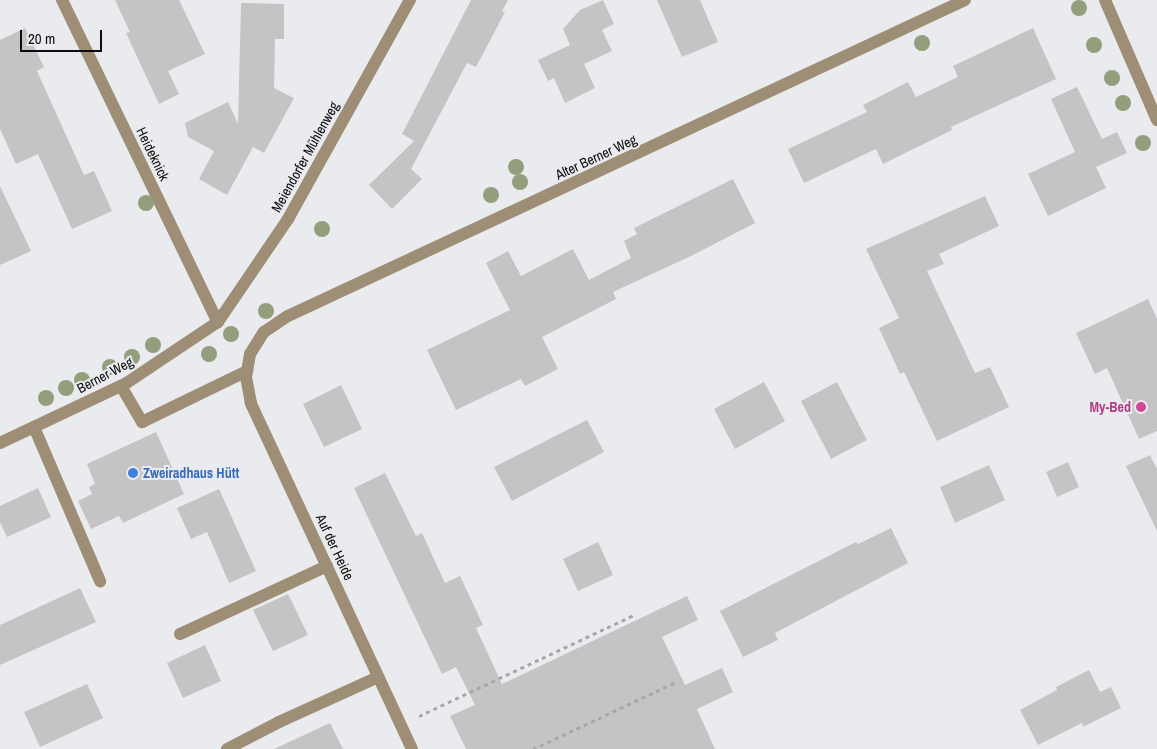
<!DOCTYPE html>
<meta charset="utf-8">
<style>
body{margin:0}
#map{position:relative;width:1157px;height:749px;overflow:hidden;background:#eaebee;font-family:"Archivo Narrow",sans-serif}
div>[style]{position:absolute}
.building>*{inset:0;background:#c6c3c4}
.path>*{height:3px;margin-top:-1.5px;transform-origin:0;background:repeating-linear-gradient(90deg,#a6a7a9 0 4px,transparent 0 8px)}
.service>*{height:12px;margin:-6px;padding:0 6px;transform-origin:6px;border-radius:6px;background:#9d8e75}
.minor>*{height:12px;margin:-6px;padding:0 6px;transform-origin:6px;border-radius:6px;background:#9d8e75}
.tertiary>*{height:12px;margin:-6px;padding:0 6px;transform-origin:6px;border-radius:6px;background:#9d8e75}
.trees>*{width:16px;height:16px;margin:-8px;border-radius:50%;background:#929e7c}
.dots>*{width:14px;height:14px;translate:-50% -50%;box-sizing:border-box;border:2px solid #eaebee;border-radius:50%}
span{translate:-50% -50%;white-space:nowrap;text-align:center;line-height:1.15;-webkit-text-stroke:4px #eaebee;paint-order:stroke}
.street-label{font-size:14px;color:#0c0d0e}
.hotel-label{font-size:14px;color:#b23c85;font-weight:700}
.right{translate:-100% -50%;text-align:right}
.shop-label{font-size:14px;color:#366cbe;font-weight:700}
.left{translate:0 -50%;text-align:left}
.scale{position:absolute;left:20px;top:30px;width:82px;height:22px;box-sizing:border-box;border:2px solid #0c0d0e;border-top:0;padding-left:6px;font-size:15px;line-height:18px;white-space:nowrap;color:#0c0d0e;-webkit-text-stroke:4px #eaebee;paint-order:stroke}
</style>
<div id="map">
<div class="building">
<i style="clip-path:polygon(115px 0,179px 0,205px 54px,168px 71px,179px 94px,159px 104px,126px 33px,130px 32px)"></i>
<i style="clip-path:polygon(471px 0,508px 0,502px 11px,505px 12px,476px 67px,467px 63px,411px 169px,422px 179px,392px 209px,369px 185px,414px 141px,402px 134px)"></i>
<i style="clip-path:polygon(603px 0,614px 24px,602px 30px,612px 51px,584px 64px,595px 88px,565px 103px,554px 78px,548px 81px,538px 60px,570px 45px,563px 29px,580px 10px)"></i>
<i style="clip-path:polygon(657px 0,700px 0,718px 42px,682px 57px)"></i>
<i style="clip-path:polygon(241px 3px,284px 4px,284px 39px,275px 39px,274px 88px,294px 98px,264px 153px,253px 147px,227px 195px,199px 179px,214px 151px,188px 137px,185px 123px,228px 102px,238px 124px)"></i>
<i style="clip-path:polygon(25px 28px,44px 67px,37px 71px,84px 175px,94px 171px,112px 211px,72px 229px,38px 154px,16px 164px,0 129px,0 40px)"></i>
<i style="clip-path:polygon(1033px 28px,1056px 79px,951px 127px,952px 130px,883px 164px,876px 149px,804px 183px,788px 149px,867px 112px,863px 105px,908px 82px,916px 97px,958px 77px,953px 66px)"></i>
<i style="clip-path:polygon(1077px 87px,1102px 139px,1117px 132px,1127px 153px,1096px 167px,1106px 188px,1048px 216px,1028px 174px,1075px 152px,1051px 99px)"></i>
<i style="clip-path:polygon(733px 179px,755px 223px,691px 256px,613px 292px,616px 299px,542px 337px,558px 369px,525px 386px,521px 379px,456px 410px,427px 350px,510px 310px,486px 263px,508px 251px,521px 276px,573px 249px,589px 280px,631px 258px,624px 241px,637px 234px,634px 228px)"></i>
<i style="clip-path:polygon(0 186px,31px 251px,0 265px)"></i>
<i style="clip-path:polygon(985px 196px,999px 226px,939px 254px,944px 264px,927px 271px,975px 373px,990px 367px,1009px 407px,937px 441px,904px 372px,900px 374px,879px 328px,899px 318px,866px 249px)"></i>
<i style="clip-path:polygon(1148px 299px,1157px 319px,1157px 431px,1139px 439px,1107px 368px,1095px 374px,1076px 333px)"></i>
<i style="clip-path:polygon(764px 382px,785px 421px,735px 449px,714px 409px)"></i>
<i style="clip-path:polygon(837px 382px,867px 440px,831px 459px,801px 401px)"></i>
<i style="clip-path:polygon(341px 385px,362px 429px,324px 447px,303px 404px)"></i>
<i style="clip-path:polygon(587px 420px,604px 452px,512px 501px,494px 467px)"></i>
<i style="clip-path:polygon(156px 432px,184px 494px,123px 523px,119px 516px,91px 529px,78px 501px,92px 494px,89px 487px,95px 484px,87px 464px)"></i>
<i style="clip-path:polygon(1150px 455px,1157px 469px,1157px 531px,1126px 466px)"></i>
<i style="clip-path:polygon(1068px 462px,1079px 487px,1057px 497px,1046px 472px)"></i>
<i style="clip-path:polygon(989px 465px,1005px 500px,955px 523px,940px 487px)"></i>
<i style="clip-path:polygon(385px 473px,416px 536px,422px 533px,445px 583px,460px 576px,483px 625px,476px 628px,502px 684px,687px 596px,698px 620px,662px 637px,685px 685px,722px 668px,733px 692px,697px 709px,715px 749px,466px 749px,450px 716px,475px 705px,456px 667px,442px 674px,354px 488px)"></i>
<i style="clip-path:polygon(38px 488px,51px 517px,7px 537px,0 522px,0 506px)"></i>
<i style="clip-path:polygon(219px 489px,256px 571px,229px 583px,207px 532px,191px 539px,177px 508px)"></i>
<i style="clip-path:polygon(891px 528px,908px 563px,775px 633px,778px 640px,743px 657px,720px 611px,856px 542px,858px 544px)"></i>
<i style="clip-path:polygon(598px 542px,613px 575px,578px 591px,563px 559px)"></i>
<i style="clip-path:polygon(80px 588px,96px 622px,0 665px,0 625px)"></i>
<i style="clip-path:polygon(288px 594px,308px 635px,273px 651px,253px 610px)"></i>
<i style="clip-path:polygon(205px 645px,221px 681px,183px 698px,167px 663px)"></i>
<i style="clip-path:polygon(1089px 670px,1100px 692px,1111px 687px,1121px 708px,1083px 727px,1082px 723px,1038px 745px,1020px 710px,1057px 690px,1056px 687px)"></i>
<i style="clip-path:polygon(87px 684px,103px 718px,40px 747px,24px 712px)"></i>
<i style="clip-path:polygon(330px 723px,343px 749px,274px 749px)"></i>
</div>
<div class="path">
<i style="left:419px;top:716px;width:240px;rotate:-25.2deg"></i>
<i style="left:533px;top:749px;width:158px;rotate:-25.1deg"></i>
</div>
<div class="service">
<i style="left:121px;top:386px;width:42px;rotate:59.7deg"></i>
<i style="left:142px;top:422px;width:117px;rotate:-25.9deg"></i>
<i style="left:34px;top:427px;width:168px;rotate:66.8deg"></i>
<i style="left:180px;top:634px;width:162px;rotate:-24.8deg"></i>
<i style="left:227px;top:749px;width:59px;rotate:-27.4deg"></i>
<i style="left:279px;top:722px;width:109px;rotate:-24.4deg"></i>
</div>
<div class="minor">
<i style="left:62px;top:0;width:358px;rotate:64.2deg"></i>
<i style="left:412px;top:749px;width:382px;rotate:-115deg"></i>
<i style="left:251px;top:403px;width:26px;rotate:-101deg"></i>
<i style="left:246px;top:377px;width:23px;rotate:-80deg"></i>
<i style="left:250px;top:354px;width:26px;rotate:-58deg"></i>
<i style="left:264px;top:332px;width:29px;rotate:-34deg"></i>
<i style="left:288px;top:316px;width:747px;rotate:-25.02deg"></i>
</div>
<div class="tertiary">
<i style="left:1105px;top:0;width:131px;rotate:66.6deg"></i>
<i style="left:0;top:443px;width:138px;rotate:-25.3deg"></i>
<i style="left:125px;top:384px;width:112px;rotate:-33.7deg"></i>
<i style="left:218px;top:322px;width:125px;rotate:-55.8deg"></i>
<i style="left:288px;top:219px;width:251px;rotate:-60.9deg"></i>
</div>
<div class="trees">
<i style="left:1079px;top:8px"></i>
<i style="left:922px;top:43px"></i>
<i style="left:1094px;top:45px"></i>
<i style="left:1112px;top:78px"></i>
<i style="left:1123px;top:103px"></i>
<i style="left:1143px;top:143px"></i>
<i style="left:516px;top:167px"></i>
<i style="left:520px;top:182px"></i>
<i style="left:491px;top:195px"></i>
<i style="left:146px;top:203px"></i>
<i style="left:322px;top:229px"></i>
<i style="left:266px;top:311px"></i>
<i style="left:231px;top:334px"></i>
<i style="left:153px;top:345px"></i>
<i style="left:209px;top:354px"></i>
<i style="left:132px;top:357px"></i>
<i style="left:110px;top:367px"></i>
<i style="left:82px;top:380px"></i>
<i style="left:66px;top:388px"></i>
<i style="left:46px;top:398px"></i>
</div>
<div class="dots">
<i style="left:1141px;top:407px;background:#d1479c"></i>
<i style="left:133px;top:473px;background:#3f7fe0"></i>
</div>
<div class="street-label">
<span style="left:153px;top:154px;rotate:64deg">Heideknick</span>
<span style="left:305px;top:157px;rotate:-61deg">Meiendorfer Mühlenweg</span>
<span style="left:596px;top:157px;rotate:-25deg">Alter Berner Weg</span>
<span style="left:105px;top:375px;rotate:-28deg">Berner Weg</span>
<span style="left:335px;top:547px;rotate:65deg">Auf der Heide</span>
</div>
<div class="hotel-label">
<span class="right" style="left:1131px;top:407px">My-Bed</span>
</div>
<div class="shop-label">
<span class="left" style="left:143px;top:473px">Zweiradhaus Hütt</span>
</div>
<div class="scale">20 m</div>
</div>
